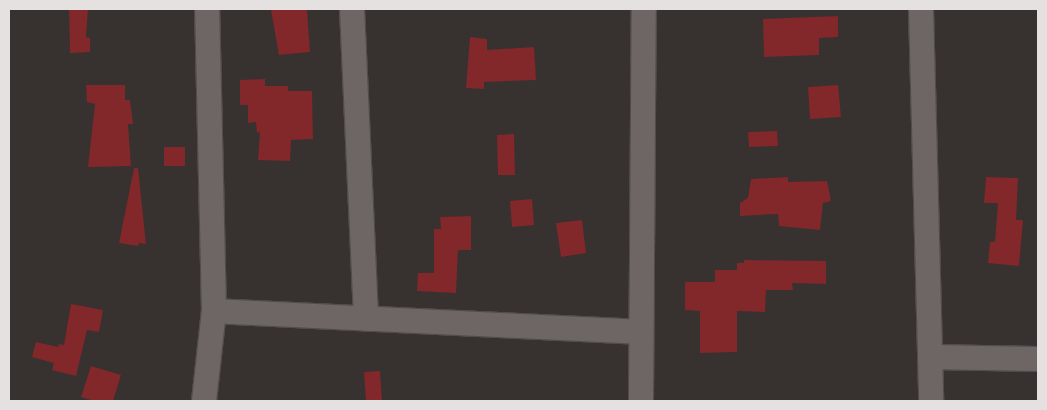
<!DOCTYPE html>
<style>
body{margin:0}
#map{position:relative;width:1047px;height:410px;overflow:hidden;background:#373130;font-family:Lato,sans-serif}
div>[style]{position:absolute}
.building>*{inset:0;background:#82272a}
.roads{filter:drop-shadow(1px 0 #524d4c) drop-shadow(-1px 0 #524d4c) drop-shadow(0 1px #524d4c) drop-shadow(0 -1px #524d4c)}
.street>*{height:24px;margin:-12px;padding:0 12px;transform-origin:12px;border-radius:12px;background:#6e6665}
span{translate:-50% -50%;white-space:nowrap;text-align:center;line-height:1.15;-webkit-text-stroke:5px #1c1919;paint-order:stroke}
.frame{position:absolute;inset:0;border:10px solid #e5e1e0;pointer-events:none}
</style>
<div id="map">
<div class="building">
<i style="clip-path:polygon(69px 9px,88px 9px,86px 37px,90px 38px,90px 52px,70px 53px)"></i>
<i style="clip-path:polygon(307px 9px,310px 52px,279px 55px,271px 10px)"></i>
<i style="clip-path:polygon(838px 16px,838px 37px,819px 38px,819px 55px,764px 57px,763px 19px)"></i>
<i style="clip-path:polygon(470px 37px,487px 39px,487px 50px,534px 47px,536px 80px,484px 82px,484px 89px,466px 88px)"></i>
<i style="clip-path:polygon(265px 79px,265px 86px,288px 86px,288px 91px,312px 91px,313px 139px,291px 140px,290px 161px,258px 160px,260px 132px,257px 133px,256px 122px,248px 123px,248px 105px,240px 105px,240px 80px)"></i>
<i style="clip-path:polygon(86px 85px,125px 85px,125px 100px,130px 100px,133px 124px,128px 124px,131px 166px,88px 167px,95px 104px,87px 102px)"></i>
<i style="clip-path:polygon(838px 85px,841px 117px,810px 119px,808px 87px)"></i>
<i style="clip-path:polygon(777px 131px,778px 146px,749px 147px,748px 132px)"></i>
<i style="clip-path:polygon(514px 134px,515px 175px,498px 175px,497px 135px)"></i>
<i style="clip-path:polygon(164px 147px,185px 147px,185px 166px,164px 166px)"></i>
<i style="clip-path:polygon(134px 168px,138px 168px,146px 244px,139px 243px,138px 246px,119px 243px)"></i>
<i style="clip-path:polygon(788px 177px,788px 182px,827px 181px,831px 201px,823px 203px,820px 230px,779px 226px,778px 214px,740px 216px,740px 203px,748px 198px,751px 179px)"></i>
<i style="clip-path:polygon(986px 177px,1018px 178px,1016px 220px,1023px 220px,1019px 266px,988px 263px,990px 242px,995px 242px,998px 203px,984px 203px)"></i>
<i style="clip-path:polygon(532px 199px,534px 225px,512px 227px,510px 201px)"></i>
<i style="clip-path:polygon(471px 216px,471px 250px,458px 250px,456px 293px,417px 291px,418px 273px,434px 273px,434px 229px,441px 229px,440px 217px)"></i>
<i style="clip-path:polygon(582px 220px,586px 253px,561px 257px,556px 223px)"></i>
<i style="clip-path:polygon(744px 260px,826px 261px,826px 284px,792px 283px,793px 290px,766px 290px,765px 312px,737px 311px,737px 352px,700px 353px,700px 311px,685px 310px,685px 282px,715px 282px,715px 270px,737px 270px,737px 263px,744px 263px)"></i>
<i style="clip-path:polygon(71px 304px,103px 310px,99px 332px,87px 330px,76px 376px,52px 370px,54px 363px,32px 357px,36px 342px,58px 347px,59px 344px,64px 345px)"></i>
<i style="clip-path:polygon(91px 366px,121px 375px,113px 401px,94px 401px,81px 397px)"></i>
<i style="clip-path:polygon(380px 371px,382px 401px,366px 401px,364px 372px)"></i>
</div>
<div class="roads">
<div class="street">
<i style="left:352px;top:9px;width:310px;rotate:87.4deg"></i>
<i style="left:921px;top:9px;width:392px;rotate:88.5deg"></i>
<i style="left:214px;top:311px;width:427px;rotate:2.8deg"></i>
<i style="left:930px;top:357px;width:108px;rotate:1.1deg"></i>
<i style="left:204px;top:401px;width:91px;rotate:-83.7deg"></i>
<i style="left:214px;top:311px;width:302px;rotate:-91.3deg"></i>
<i style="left:641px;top:401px;width:392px;rotate:-89.6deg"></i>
</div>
</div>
<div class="frame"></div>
</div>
